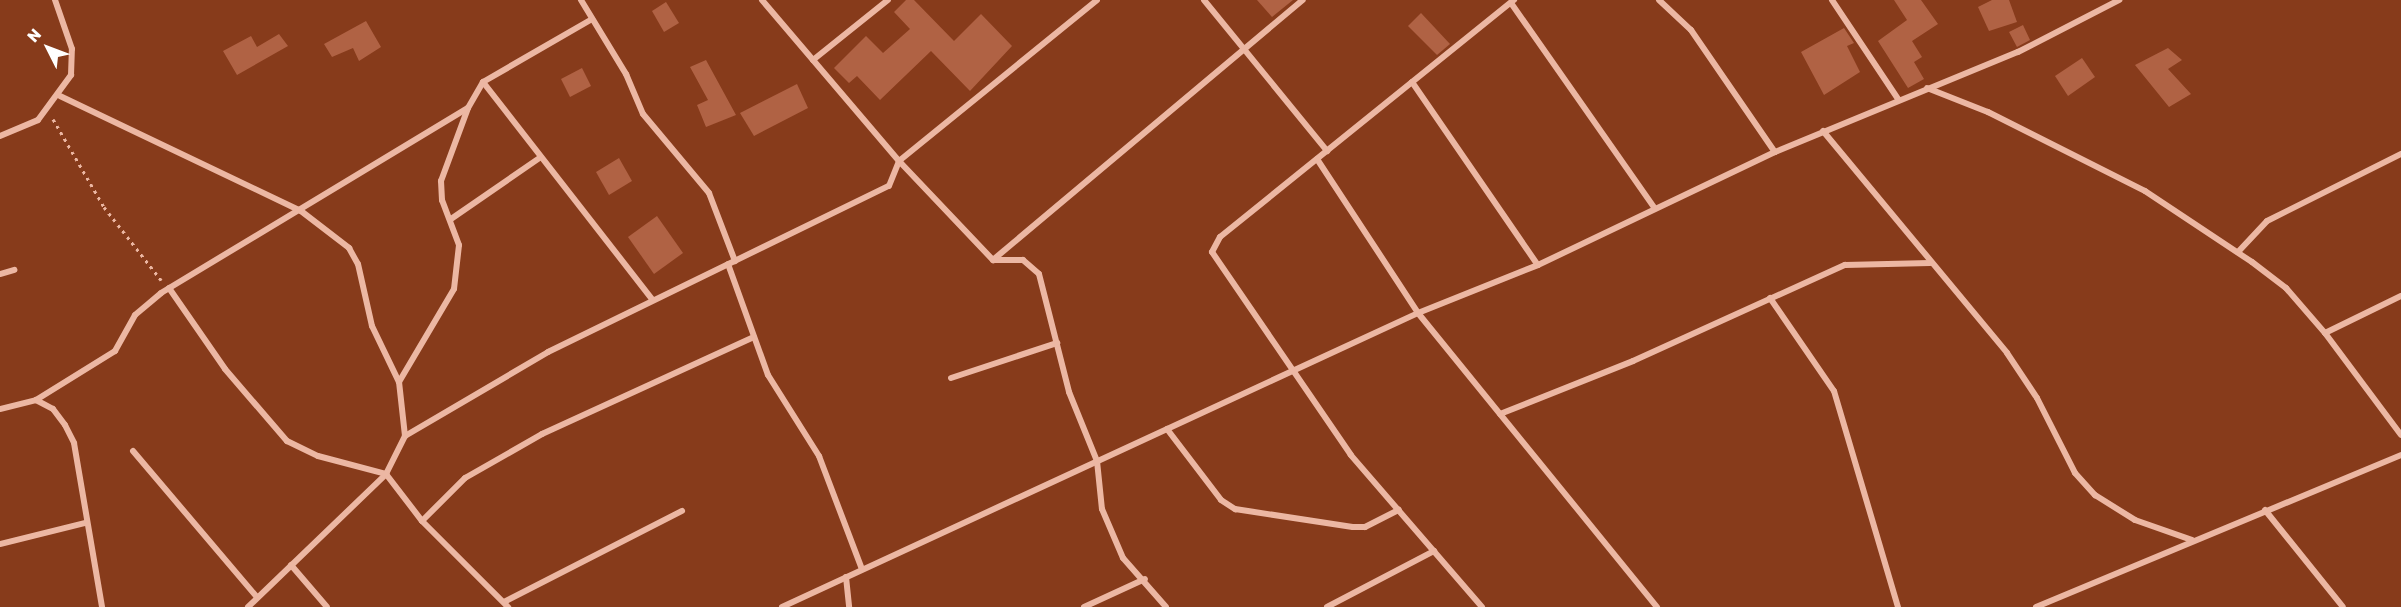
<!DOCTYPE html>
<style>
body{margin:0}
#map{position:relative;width:2401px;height:607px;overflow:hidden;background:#873b1b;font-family:Rubik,sans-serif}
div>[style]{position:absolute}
.building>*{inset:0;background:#b06244}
.path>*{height:3px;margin-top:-1.5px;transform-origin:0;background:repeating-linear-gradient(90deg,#ecb7a3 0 3px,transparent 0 7.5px)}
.street>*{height:6px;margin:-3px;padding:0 3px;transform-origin:3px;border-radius:3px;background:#ecb7a3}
span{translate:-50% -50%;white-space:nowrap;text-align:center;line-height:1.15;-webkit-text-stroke:5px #873b1b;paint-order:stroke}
.north{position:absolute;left:18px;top:18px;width:60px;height:60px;-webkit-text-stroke:4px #873b1b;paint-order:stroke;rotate:312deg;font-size:16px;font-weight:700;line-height:24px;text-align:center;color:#fff}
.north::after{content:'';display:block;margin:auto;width:21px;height:27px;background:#fff;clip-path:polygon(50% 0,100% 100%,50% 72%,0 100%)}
</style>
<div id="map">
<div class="building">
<i style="clip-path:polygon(906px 0,914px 0,954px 41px,981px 14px,1012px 46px,970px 91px,931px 51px,880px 100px,857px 76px,849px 83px,834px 68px,866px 36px,883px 53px,910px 29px,894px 12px)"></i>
<i style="clip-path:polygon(1257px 0,1293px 0,1272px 17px)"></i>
<i style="clip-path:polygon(1894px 0,1921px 0,1938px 24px,1912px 41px,1922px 57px,1914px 62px,1924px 79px,1908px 88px,1878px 41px,1907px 20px)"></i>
<i style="clip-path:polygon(1992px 0,2009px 0,2017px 22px,1989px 31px,1978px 7px)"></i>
<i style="clip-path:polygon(666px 2px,679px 23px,664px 32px,652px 11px)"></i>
<i style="clip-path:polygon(1421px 13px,1450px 44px,1437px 55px,1408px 26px)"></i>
<i style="clip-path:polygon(366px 21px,381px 47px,359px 61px,353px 48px,332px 57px,324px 44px)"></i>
<i style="clip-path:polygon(2023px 25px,2030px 40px,2017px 47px,2009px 32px)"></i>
<i style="clip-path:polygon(1844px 28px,1854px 43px,1847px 46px,1860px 72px,1824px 95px,1801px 52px)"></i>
<i style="clip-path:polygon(279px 34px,288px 46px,237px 75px,223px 51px,251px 36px,257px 47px)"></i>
<i style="clip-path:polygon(2168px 48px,2182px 60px,2168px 69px,2191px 94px,2169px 107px,2135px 65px)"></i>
<i style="clip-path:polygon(2082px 58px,2095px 77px,2068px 96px,2055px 76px)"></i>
<i style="clip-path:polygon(706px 60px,736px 115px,706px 127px,697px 105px,708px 100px,690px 67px)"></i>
<i style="clip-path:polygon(582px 68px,591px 86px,570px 97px,561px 79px)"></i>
<i style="clip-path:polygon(797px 84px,808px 108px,754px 136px,740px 113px)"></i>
<i style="clip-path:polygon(619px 158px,632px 181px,609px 195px,596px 172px)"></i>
<i style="clip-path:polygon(657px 216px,683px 253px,654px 274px,628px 237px)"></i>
</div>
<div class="path">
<i style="left:53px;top:119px;width:102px;rotate:59.9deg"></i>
<i style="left:104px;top:207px;width:93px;rotate:52deg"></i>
</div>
<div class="street">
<i style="left:581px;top:0;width:87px;rotate:58.7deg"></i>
<i style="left:626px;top:74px;width:43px;rotate:67deg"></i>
<i style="left:643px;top:114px;width:103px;rotate:50.1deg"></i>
<i style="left:709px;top:193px;width:73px;rotate:69.1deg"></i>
<i style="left:762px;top:0;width:211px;rotate:49.6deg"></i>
<i style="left:899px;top:161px;width:137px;rotate:46.5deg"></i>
<i style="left:993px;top:260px;width:30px"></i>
<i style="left:1023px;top:260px;width:21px;rotate:41deg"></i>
<i style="left:1039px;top:274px;width:122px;rotate:75.7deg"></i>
<i style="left:1069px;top:392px;width:74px;rotate:67.9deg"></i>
<i style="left:1097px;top:461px;width:48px;rotate:84.1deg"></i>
<i style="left:1102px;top:509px;width:53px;rotate:66.8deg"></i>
<i style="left:1123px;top:558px;width:65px;rotate:48.7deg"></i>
<i style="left:1204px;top:0;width:195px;rotate:50.8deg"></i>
<i style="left:1659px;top:0;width:44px;rotate:43.2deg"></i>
<i style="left:1691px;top:30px;width:148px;rotate:55.5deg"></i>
<i style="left:1832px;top:0;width:119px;rotate:56.3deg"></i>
<i style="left:1511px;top:3px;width:251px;rotate:55deg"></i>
<i style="left:813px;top:60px;width:96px;rotate:-38.7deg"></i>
<i style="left:483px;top:82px;width:276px;rotate:52.1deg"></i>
<i style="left:1412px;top:82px;width:222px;rotate:55.5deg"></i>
<i style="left:1927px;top:88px;width:66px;rotate:21.5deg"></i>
<i style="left:1988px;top:112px;width:176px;rotate:26.7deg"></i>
<i style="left:2145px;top:191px;width:128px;rotate:33.6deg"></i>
<i style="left:2252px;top:262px;width:43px;rotate:37.4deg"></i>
<i style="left:2286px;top:288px;width:60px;rotate:49.1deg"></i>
<i style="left:2325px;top:333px;width:127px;rotate:53.3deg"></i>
<i style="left:60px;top:96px;width:267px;rotate:25.5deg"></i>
<i style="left:301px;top:211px;width:61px;rotate:37.6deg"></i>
<i style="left:349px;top:248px;width:18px;rotate:61deg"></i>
<i style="left:358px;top:264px;width:64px;rotate:77.3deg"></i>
<i style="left:372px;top:326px;width:62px;rotate:64.3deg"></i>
<i style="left:1823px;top:131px;width:288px;rotate:50.3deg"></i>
<i style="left:2007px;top:353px;width:54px;rotate:56.3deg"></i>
<i style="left:2037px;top:398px;width:84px;rotate:63.1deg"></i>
<i style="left:2075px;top:473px;width:30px;rotate:48deg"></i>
<i style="left:2095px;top:495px;width:47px;rotate:32deg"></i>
<i style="left:2135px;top:520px;width:60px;rotate:19.3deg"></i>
<i style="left:0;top:136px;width:41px;rotate:-22.8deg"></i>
<i style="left:38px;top:120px;width:56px;rotate:-53.7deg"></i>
<i style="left:71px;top:75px;width:26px;rotate:-88deg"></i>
<i style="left:72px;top:49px;width:52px;rotate:-109.1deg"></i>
<i style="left:1317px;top:159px;width:184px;rotate:56.7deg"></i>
<i style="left:1418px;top:313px;width:379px;rotate:50.9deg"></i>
<i style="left:451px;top:219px;width:109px;rotate:-34.6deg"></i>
<i style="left:2238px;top:252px;width:42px;rotate:-46.9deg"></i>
<i style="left:2267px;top:221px;width:150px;rotate:-26.6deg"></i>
<i style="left:994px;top:259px;width:403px;rotate:-40deg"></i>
<i style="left:728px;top:264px;width:118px;rotate:70.2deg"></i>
<i style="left:768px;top:375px;width:96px;rotate:57.8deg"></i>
<i style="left:819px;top:456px;width:121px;rotate:69.2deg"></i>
<i style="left:0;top:274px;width:15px;rotate:-16deg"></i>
<i style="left:169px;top:288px;width:98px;rotate:55.3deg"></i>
<i style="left:225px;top:369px;width:95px;rotate:49.3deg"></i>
<i style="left:287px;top:441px;width:34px;rotate:26deg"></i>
<i style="left:318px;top:456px;width:70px;rotate:14.8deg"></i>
<i style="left:386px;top:474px;width:59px;rotate:52.5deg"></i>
<i style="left:422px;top:521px;width:122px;rotate:45deg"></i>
<i style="left:1770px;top:298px;width:113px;rotate:55.5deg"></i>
<i style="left:1834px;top:391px;width:225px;rotate:73.5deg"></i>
<i style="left:2325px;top:333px;width:85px;rotate:-26deg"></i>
<i style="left:951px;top:378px;width:112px;rotate:-18.3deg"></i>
<i style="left:36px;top:400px;width:93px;rotate:-31.8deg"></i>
<i style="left:115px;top:351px;width:41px;rotate:-60.9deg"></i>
<i style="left:135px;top:315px;width:34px;rotate:-40deg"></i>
<i style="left:161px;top:293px;width:358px;rotate:-31.1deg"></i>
<i style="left:0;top:409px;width:37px;rotate:-14deg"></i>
<i style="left:36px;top:400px;width:19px;rotate:28deg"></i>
<i style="left:53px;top:409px;width:20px;rotate:53deg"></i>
<i style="left:65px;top:425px;width:20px;rotate:63deg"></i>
<i style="left:74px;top:443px;width:166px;rotate:80.3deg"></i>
<i style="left:1500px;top:414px;width:143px;rotate:-21.7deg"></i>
<i style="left:1633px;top:361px;width:233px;rotate:-24.4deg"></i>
<i style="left:1845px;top:265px;width:85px;rotate:-1.3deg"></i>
<i style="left:1167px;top:429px;width:89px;rotate:52.7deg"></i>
<i style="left:1221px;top:500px;width:17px;rotate:33deg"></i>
<i style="left:1235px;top:509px;width:119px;rotate:8.7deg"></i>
<i style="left:1353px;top:527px;width:12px"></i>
<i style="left:1365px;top:527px;width:38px;rotate:-27deg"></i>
<i style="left:405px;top:436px;width:54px;rotate:-96.3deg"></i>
<i style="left:399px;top:382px;width:108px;rotate:-59.4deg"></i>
<i style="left:454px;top:289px;width:44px;rotate:-83.5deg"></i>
<i style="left:459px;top:245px;width:48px;rotate:-110.7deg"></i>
<i style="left:442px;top:200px;width:19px;rotate:-93deg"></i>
<i style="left:441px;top:181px;width:78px;rotate:-69.7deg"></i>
<i style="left:468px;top:108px;width:30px;rotate:-60deg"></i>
<i style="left:483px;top:82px;width:126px;rotate:-30deg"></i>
<i style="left:133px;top:451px;width:192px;rotate:49.7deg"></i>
<i style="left:2265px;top:510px;width:124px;rotate:51.2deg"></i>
<i style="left:422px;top:521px;width:61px;rotate:-45deg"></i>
<i style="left:465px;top:478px;width:89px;rotate:-29.7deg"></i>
<i style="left:542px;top:434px;width:233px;rotate:-24.6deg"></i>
<i style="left:0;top:544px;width:88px;rotate:-13.9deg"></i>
<i style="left:291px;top:565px;width:55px;rotate:49.4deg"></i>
<i style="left:846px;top:577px;width:30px;rotate:84deg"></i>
<i style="left:504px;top:602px;width:200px;rotate:-27.1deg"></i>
<i style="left:248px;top:607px;width:192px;rotate:-43.9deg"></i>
<i style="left:386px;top:474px;width:42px;rotate:-63.4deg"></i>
<i style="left:405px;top:436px;width:166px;rotate:-30.4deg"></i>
<i style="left:548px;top:352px;width:379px;rotate:-26deg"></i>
<i style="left:889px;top:186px;width:27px;rotate:-68deg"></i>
<i style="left:899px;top:161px;width:255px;rotate:-39.1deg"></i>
<i style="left:782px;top:607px;width:701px;rotate:-24.81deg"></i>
<i style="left:1418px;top:313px;width:129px;rotate:-21.8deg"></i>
<i style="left:1538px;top:265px;width:263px;rotate:-25.5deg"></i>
<i style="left:1775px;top:152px;width:263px;rotate:-22.4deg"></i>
<i style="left:2018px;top:52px;width:114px;rotate:-27.2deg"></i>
<i style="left:1084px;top:607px;width:67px;rotate:-24.7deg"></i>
<i style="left:1327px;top:607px;width:121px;rotate:-27.6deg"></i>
<i style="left:1482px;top:607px;width:201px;rotate:-130.8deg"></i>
<i style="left:1351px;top:455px;width:246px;rotate:-124.4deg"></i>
<i style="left:1212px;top:252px;width:17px;rotate:-62deg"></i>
<i style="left:1220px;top:237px;width:378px;rotate:-38.9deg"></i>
<i style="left:2036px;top:607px;width:395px;rotate:-22.6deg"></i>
</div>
<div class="north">N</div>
</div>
